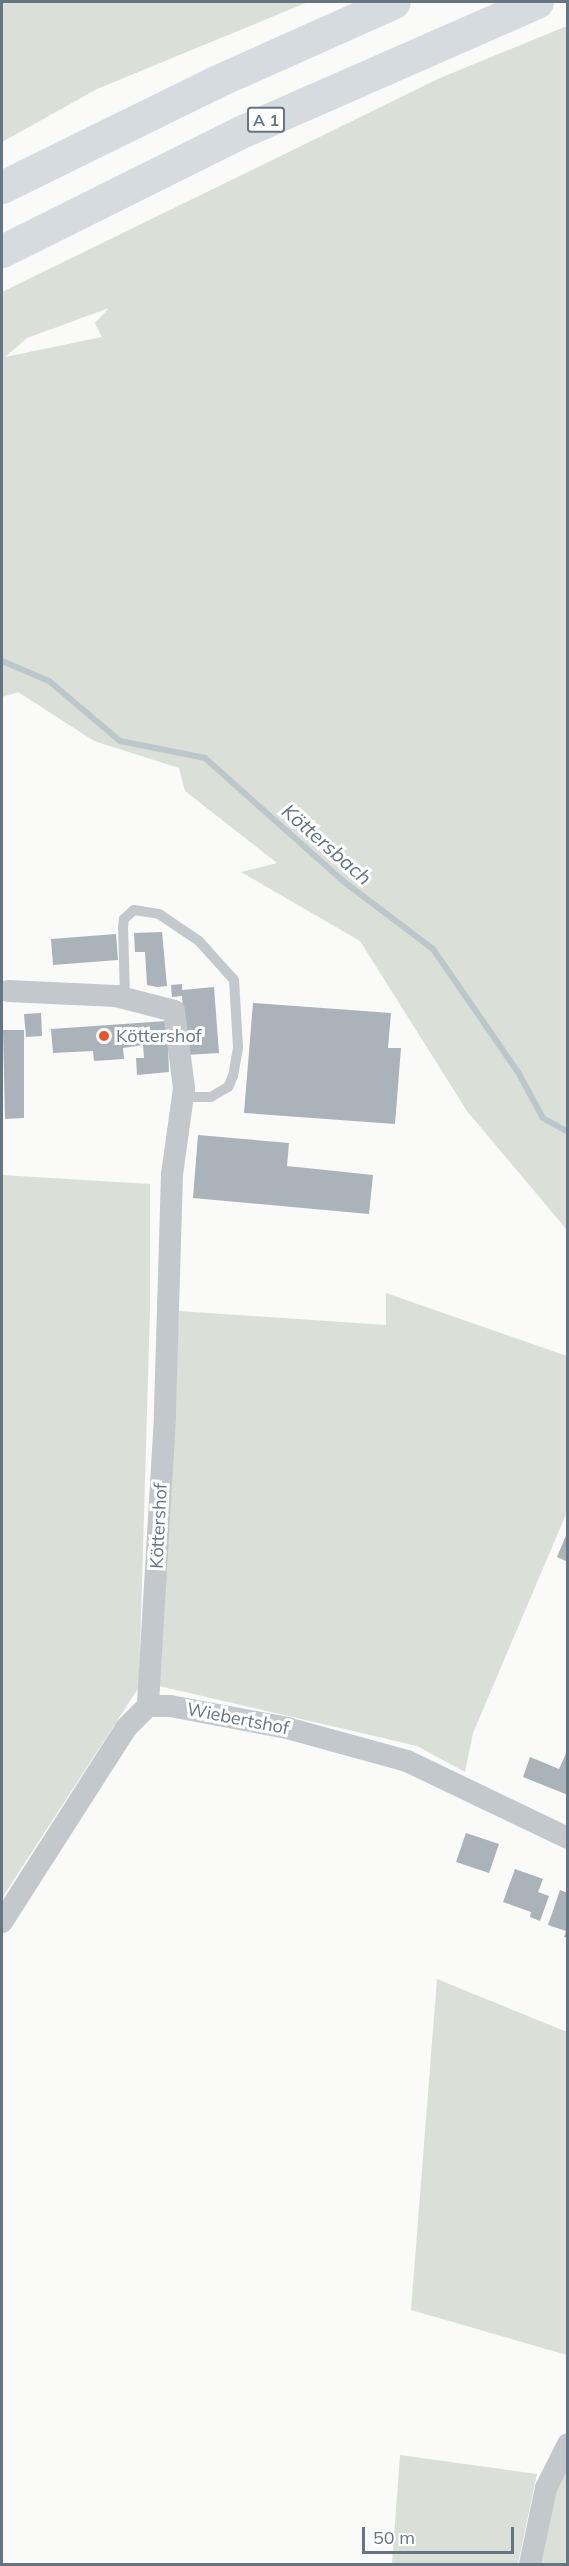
<!DOCTYPE html>
<meta charset="utf-8">
<style>
body{margin:0}
#map{position:relative;width:569px;height:2566px;overflow:hidden;background:#fafaf8;font-family:Mulish,sans-serif}
div>[style]{position:absolute}
.green>*{inset:0;background:#dadfd7}
.stream>*{height:6px;margin:-3px;padding:0 3px;transform-origin:3px;border-radius:3px;background:#bbc7cb}
.building>*{inset:0;background:#aab3b9}
.lane>*{height:10px;margin:-5px;padding:0 5px;transform-origin:5px;border-radius:5px;background:#c3c8cc}
.street>*{height:22px;margin:-11px;padding:0 11px;transform-origin:11px;border-radius:11px;background:#c3c8cc}
.highway>*{height:33px;margin:-16.5px;padding:0 16.5px;transform-origin:16.5px;border-radius:16.5px;background:#d6dbdf}
.dots>*{width:16px;height:16px;translate:-50% -50%;box-sizing:border-box;border:3px solid #fff;border-radius:50%}
span{translate:-50% -50%;white-space:nowrap;text-align:center;line-height:1.15;-webkit-text-stroke:6px #fff;paint-order:stroke}
.shield-label span{padding:2px 4px;background:#fff;border:2px solid;border-radius:4px;-webkit-text-stroke-width:0}
.shield-label{font-size:16px;color:#657683;font-weight:700}
.poi-label{font-size:18px;color:#657683}
.left{translate:0 -50%;text-align:left}
.street-label{font-size:18px;color:#657683}
.water-label{font-size:20px;color:#60757c;font-style:italic}
.frame{position:absolute;inset:0;border:3px solid #657683;pointer-events:none}
.scale{position:absolute;left:362px;top:2527px;width:152px;height:27px;box-sizing:border-box;border:3px solid #657683;border-top:0;padding-left:8px;font-size:18px;line-height:21px;white-space:nowrap;color:#657683;-webkit-text-stroke:4px #fff;paint-order:stroke}
</style>
<div id="map">
<div class="green">
<i style="clip-path:polygon(2px 2px,308px 2px,97px 89px,2px 142px)"></i>
<i style="clip-path:polygon(evenodd,567px 26px,567px 1230px,467px 1111px,360px 941px,241px 872px,277px 863px,185px 791px,179px 768px,94px 741px,18px 692px,2px 697px,2px 292px,440px 78px,567px 26px,109px 308px,95px 323px,102px 337px,5px 357px,27px 338px,109px 308px)"></i>
<i style="clip-path:polygon(2px 1175px,150px 1184px,150px 1309px,139px 1687px,2px 1898px)"></i>
<i style="clip-path:polygon(386px 1293px,567px 1356px,567px 1512px,473px 1733px,465px 1772px,417px 1746px,159px 1686px,179px 1311px,386px 1325px)"></i>
<i style="clip-path:polygon(437px 1979px,567px 2032px,567px 2355px,411px 2310px)"></i>
<i style="clip-path:polygon(400px 2455px,537px 2474px,518px 2564px,392px 2564px)"></i>
<i style="clip-path:polygon(567px 2468px,567px 2564px,540px 2564px,556px 2489px)"></i>
</div>
<div class="stream">
<i style="left:2px;top:661px;width:51px;rotate:23.1deg"></i>
<i style="left:49px;top:681px;width:93px;rotate:40.2deg"></i>
<i style="left:120px;top:741px;width:87px;rotate:11.3deg"></i>
<i style="left:205px;top:758px;width:185px;rotate:41.7deg"></i>
<i style="left:343px;top:881px;width:113px;rotate:37.1deg"></i>
<i style="left:433px;top:949px;width:150px;rotate:55.4deg"></i>
<i style="left:518px;top:1072px;width:52px;rotate:61.5deg"></i>
<i style="left:543px;top:1118px;width:29px;rotate:29deg"></i>
</div>
<div class="building">
<i style="clip-path:polygon(162px 932px,167px 986px,157px 987px,147px 985px,145px 952px,135px 952px,134px 933px)"></i>
<i style="clip-path:polygon(116px 934px,118px 960px,53px 965px,51px 939px)"></i>
<i style="clip-path:polygon(182px 984px,182px 990px,214px 987px,219px 1053px,186px 1055px,182px 996px,172px 997px,171px 985px)"></i>
<i style="clip-path:polygon(253px 1003px,391px 1013px,388px 1048px,401px 1048px,395px 1124px,244px 1113px)"></i>
<i style="clip-path:polygon(41px 1013px,42px 1036px,26px 1037px,24px 1014px)"></i>
<i style="clip-path:polygon(167px 1021px,169px 1072px,137px 1075px,136px 1058px,144px 1058px,143px 1045px,123px 1048px,124px 1059px,94px 1061px,93px 1051px,53px 1053px,51px 1029px)"></i>
<i style="clip-path:polygon(3px 1030px,24px 1030px,24px 1118px,5px 1119px)"></i>
<i style="clip-path:polygon(198px 1135px,289px 1143px,287px 1166px,373px 1175px,369px 1214px,193px 1198px)"></i>
<i style="clip-path:polygon(567px 1533px,568px 1533px,568px 1562px,557px 1557px)"></i>
<i style="clip-path:polygon(568px 1749px,568px 1795px,523px 1777px,530px 1757px,559px 1769px)"></i>
<i style="clip-path:polygon(466px 1833px,499px 1844px,489px 1873px,456px 1862px)"></i>
<i style="clip-path:polygon(515px 1869px,543px 1879px,538px 1892px,549px 1896px,540px 1921px,530px 1917px,531px 1912px,503px 1902px)"></i>
<i style="clip-path:polygon(560px 1890px,568px 1893px,568px 1938px,564px 1937px,566px 1931px,548px 1925px)"></i>
</div>
<div class="lane">
<i style="left:125px;top:998px;width:70px;rotate:-91.6deg"></i>
<i style="left:123px;top:928px;width:9px;rotate:-84deg"></i>
<i style="left:124px;top:919px;width:13px;rotate:-42deg"></i>
<i style="left:134px;top:910px;width:25px;rotate:9deg"></i>
<i style="left:159px;top:914px;width:48px;rotate:34deg"></i>
<i style="left:199px;top:941px;width:52px;rotate:48.1deg"></i>
<i style="left:234px;top:980px;width:68px;rotate:86.6deg"></i>
<i style="left:238px;top:1048px;width:28px;rotate:100deg"></i>
<i style="left:233px;top:1076px;width:12px;rotate:114deg"></i>
<i style="left:228px;top:1087px;width:20px;rotate:150deg"></i>
<i style="left:211px;top:1097px;width:28px;rotate:180deg"></i>
</div>
<div class="street">
<i style="left:8px;top:991px;width:108px;rotate:2.7deg"></i>
<i style="left:116px;top:996px;width:60px;rotate:14.5deg"></i>
<i style="left:174px;top:1011px;width:78px;rotate:82.6deg"></i>
<i style="left:184px;top:1088px;width:87px;rotate:97.9deg"></i>
<i style="left:172px;top:1174px;width:243px;rotate:91.7deg"></i>
<i style="left:165px;top:1417px;width:289px;rotate:93.4deg"></i>
<i style="left:2px;top:1922px;width:230px;rotate:-57.4deg"></i>
<i style="left:126px;top:1728px;width:31px;rotate:-45deg"></i>
<i style="left:148px;top:1706px;width:22px"></i>
<i style="left:170px;top:1706px;width:119px;rotate:10.6deg"></i>
<i style="left:287px;top:1728px;width:124px;rotate:15.4deg"></i>
<i style="left:407px;top:1761px;width:178px;rotate:25.6deg"></i>
<i style="left:530px;top:2564px;width:78px;rotate:-78.1deg"></i>
<i style="left:546px;top:2488px;width:49px;rotate:-63.4deg"></i>
</div>
<div class="highway">
<i style="left:2px;top:187px;width:235px;rotate:-26.2deg"></i>
<i style="left:213px;top:83px;width:198px;rotate:-24.1deg"></i>
<i style="left:2px;top:251px;width:269px;rotate:-26.5deg"></i>
<i style="left:243px;top:131px;width:321px;rotate:-23.7deg"></i>
</div>
<div class="dots">
<i style="left:104px;top:1036px;background:#e4572e"></i>
</div>
<div class="shield-label">
<span style="left:266px;top:120px">A 1</span>
</div>
<div class="poi-label">
<span class="left" style="left:116px;top:1036px">Köttershof</span>
</div>
<div class="street-label">
<span style="left:159px;top:1526px;rotate:-87deg">Köttershof</span>
<span style="left:238px;top:1719px;rotate:11deg">Wiebertshof</span>
</div>
<div class="water-label">
<span style="left:327px;top:844px;rotate:41deg">Köttersbach</span>
</div>
<div class="frame"></div>
<div class="scale">50 m</div>
</div>
